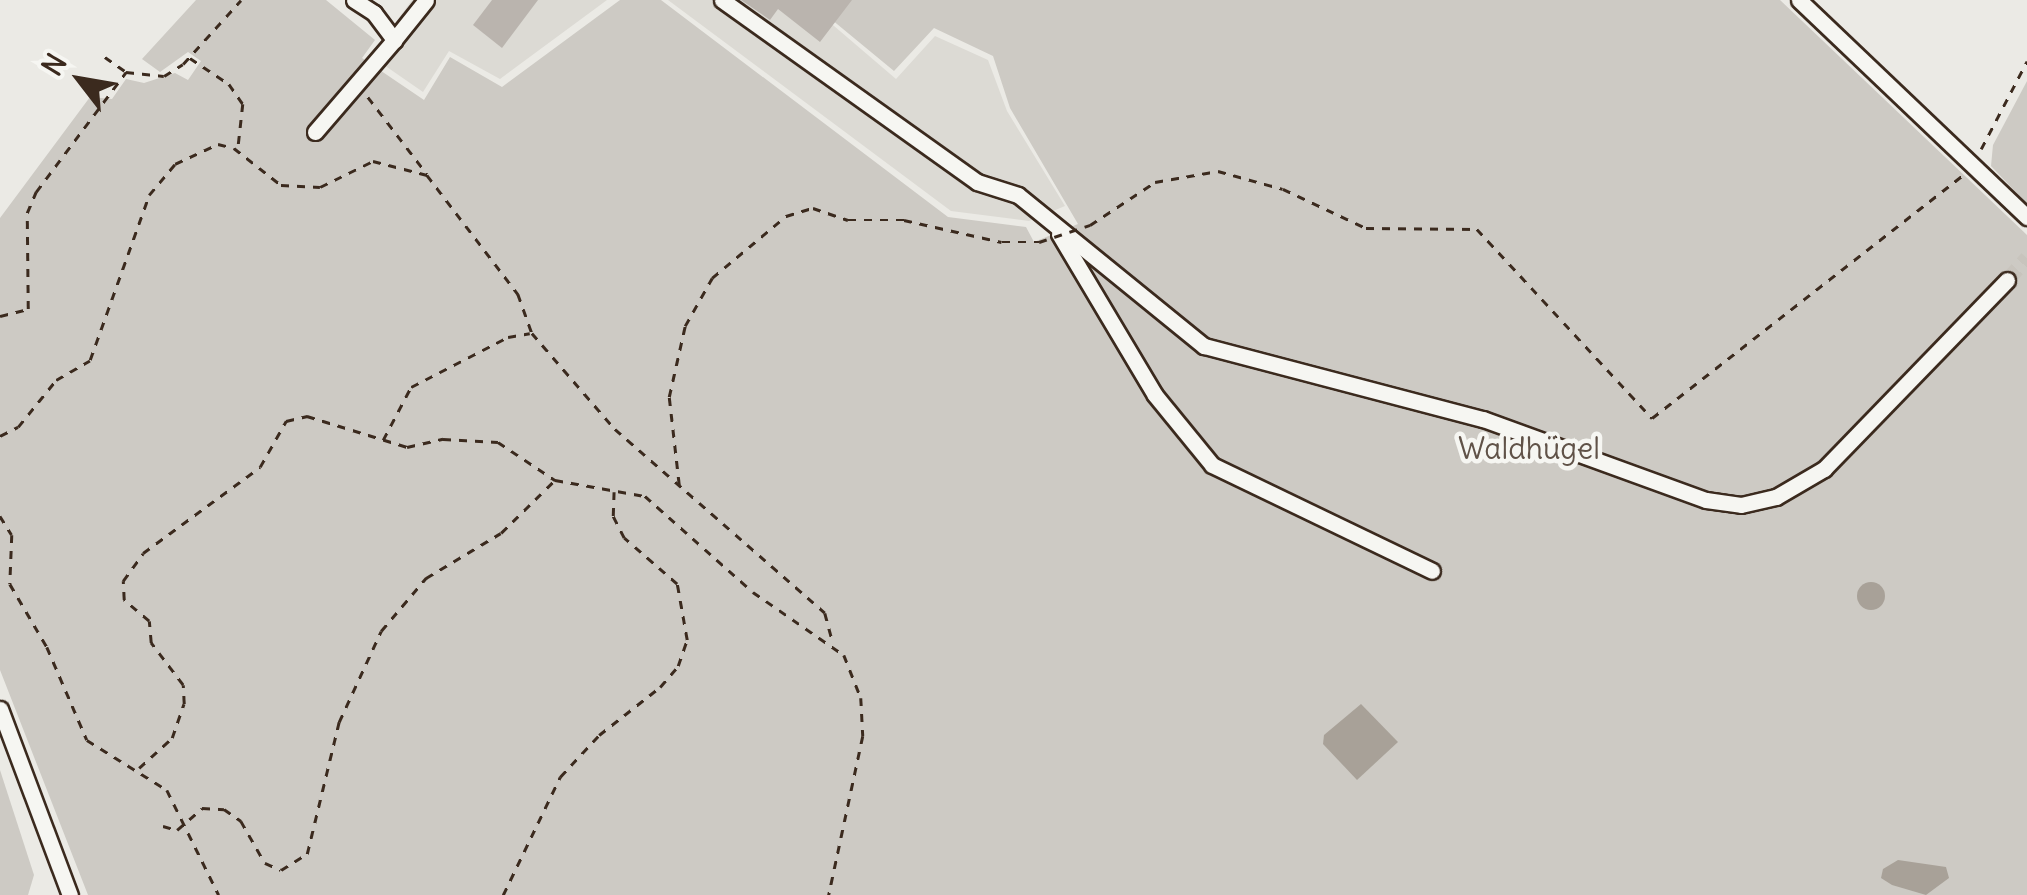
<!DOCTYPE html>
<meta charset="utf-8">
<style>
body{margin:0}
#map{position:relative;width:2027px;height:895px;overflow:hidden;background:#ebeae5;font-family:Delius,sans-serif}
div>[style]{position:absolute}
.built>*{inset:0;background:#dcdad4}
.green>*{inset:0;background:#cdcac4}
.water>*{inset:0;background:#a8a198}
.round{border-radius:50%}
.building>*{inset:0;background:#bab4ae}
.minor-tunnel>*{height:15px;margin-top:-7.5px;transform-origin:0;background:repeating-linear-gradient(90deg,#c8c4bd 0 15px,transparent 0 23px)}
.path>*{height:2.5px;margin-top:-1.25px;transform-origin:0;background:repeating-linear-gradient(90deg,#3b2a1e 0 8px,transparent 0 16px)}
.roads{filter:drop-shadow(2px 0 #3b2a1e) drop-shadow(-2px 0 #3b2a1e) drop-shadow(0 2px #3b2a1e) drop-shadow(0 -2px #3b2a1e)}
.minor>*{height:15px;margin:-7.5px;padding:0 7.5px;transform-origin:7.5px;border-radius:7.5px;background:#f6f6f2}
.path-bridge>*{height:2.5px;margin-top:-1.25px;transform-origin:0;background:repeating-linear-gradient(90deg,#3b2a1e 0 8px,transparent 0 16px)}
span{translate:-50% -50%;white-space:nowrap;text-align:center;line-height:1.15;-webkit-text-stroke:9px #f6f6f2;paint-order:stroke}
.park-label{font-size:30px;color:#605248}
.north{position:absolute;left:30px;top:30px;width:100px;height:100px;-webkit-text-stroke:8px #f6f6f2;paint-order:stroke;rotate:301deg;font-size:28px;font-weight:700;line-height:40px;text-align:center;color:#3b2a1e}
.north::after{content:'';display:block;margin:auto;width:35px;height:45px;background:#3b2a1e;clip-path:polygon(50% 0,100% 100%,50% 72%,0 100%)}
</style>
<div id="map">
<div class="built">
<i style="clip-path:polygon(412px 0,607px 0,500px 79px,449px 51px,423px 92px,371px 56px)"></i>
<i style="clip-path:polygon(668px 0,819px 0,813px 8px,896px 79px,935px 36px,988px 60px,1007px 111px,1065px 206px,1029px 221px,951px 211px)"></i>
</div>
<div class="green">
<i style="clip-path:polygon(196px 0,326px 0,375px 40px,362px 58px,424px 100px,450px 57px,502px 87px,620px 0,661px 0,948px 217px,1026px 227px,1034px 242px,1078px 224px,1010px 108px,993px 56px,934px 28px,894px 71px,820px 10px,829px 0,1780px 0,2027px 235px,2027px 895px,88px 895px,0 670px,0 218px,90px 97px,112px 99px,126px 79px,144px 83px,175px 73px,188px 80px,201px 61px,188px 52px,160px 72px,142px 59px)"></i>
<i style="clip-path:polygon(2027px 81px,2027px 204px,1991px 166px,1993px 145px)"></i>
<i style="clip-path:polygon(0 770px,34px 875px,28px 895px,0 895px)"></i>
</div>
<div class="water">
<i class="round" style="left:1857px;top:582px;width:28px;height:28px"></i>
<i style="clip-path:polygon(1361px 704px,1398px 742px,1357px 780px,1323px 744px,1324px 735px)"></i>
<i style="clip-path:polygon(1898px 860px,1946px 867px,1949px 878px,1926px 895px,1892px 885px,1881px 878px,1883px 869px)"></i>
</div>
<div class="building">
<i style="clip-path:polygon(492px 0,538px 0,502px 48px,473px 25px)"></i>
<i style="clip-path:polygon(741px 0,852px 0,820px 42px,778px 9px,770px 20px)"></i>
</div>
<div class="minor-tunnel">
<i style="left:2007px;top:280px;width:30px;rotate:-48deg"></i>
</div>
<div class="path">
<i style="left:105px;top:57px;width:24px;rotate:35deg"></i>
<i style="left:190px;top:58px;width:47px;rotate:33.7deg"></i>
<i style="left:229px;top:84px;width:24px;rotate:55deg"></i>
<i style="left:243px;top:104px;width:45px;rotate:96.3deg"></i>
<i style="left:368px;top:97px;width:97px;rotate:52.5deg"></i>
<i style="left:1981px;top:149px;width:99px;rotate:-62.4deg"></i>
<i style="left:1090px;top:225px;width:78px;rotate:-33.5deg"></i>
<i style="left:1155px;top:182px;width:64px;rotate:-9.9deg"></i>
<i style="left:1218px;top:171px;width:67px;rotate:15.5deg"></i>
<i style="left:1283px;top:189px;width:92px;rotate:25.2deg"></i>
<i style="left:1366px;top:228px;width:111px;rotate:0.5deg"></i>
<i style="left:1477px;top:229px;width:258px;rotate:47.2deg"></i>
<i style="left:1652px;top:418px;width:393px;rotate:-38deg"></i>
<i style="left:0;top:316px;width:29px;rotate:-14deg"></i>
<i style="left:28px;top:309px;width:96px;rotate:-90.6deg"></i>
<i style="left:27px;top:213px;width:23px;rotate:-67deg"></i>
<i style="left:36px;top:192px;width:150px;rotate:-53.1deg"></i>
<i style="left:126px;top:72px;width:38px;rotate:6deg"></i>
<i style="left:164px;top:76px;width:22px;rotate:-32deg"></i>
<i style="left:183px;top:64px;width:86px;rotate:-47.8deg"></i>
<i style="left:0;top:436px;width:20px;rotate:-27deg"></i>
<i style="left:18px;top:427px;width:60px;rotate:-51deg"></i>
<i style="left:56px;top:380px;width:39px;rotate:-30deg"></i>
<i style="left:90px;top:360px;width:175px;rotate:-70.3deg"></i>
<i style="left:149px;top:195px;width:40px;rotate:-50deg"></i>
<i style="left:175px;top:164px;width:47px;rotate:-24.9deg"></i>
<i style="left:218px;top:144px;width:16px;rotate:14deg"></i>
<i style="left:234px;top:148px;width:60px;rotate:38.2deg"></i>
<i style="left:281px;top:185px;width:39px;rotate:3deg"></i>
<i style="left:320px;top:187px;width:59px;rotate:-26.1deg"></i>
<i style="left:373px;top:161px;width:56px;rotate:14.5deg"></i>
<i style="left:427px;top:175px;width:150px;rotate:52.6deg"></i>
<i style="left:518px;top:294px;width:41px;rotate:70.3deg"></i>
<i style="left:532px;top:333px;width:127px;rotate:49.2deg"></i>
<i style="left:615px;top:429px;width:279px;rotate:41.2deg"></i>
<i style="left:825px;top:613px;width:30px;rotate:75deg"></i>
<i style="left:383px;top:440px;width:60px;rotate:-62.2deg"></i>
<i style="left:411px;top:387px;width:109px;rotate:-27.3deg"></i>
<i style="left:508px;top:337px;width:22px;rotate:-10deg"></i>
<i style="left:679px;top:485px;width:89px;rotate:-96.5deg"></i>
<i style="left:669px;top:397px;width:73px;rotate:-77.3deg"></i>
<i style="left:685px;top:326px;width:55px;rotate:-60.6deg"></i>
<i style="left:712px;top:278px;width:97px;rotate:-40deg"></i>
<i style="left:786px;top:216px;width:28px;rotate:-17deg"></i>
<i style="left:813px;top:208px;width:37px;rotate:19deg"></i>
<i style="left:848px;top:220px;width:56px"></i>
<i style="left:904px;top:220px;width:100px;rotate:12.7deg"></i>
<i style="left:1002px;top:242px;width:37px"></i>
<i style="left:0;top:516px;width:22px;rotate:58deg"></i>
<i style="left:12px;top:535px;width:49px;rotate:92.3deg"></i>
<i style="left:10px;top:584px;width:73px;rotate:59.6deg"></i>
<i style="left:47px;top:647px;width:101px;rotate:66.7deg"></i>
<i style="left:87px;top:740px;width:94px;rotate:32deg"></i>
<i style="left:167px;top:790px;width:117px;rotate:63.7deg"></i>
<i style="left:139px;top:768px;width:45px;rotate:-42.3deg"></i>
<i style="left:172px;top:738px;width:36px;rotate:-71deg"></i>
<i style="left:184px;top:704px;width:19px;rotate:-93deg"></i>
<i style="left:183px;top:685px;width:53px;rotate:-127.3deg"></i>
<i style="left:151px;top:643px;width:22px;rotate:-95deg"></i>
<i style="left:149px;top:621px;width:33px;rotate:-140deg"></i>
<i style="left:124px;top:600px;width:19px;rotate:-93deg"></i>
<i style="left:123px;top:581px;width:34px;rotate:-54deg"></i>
<i style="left:143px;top:553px;width:145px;rotate:-36.3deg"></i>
<i style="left:260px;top:467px;width:53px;rotate:-60.5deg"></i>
<i style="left:286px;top:421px;width:22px;rotate:-13deg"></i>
<i style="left:307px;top:416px;width:105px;rotate:17.2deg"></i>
<i style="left:407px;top:447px;width:37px;rotate:-13deg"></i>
<i style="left:443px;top:439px;width:55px;rotate:3.1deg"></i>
<i style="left:498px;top:442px;width:69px;rotate:33.7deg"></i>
<i style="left:163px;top:826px;width:15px;rotate:16deg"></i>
<i style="left:177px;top:830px;width:33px;rotate:-41deg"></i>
<i style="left:202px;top:808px;width:22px;rotate:3deg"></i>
<i style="left:224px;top:809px;width:21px;rotate:35deg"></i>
<i style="left:241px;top:821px;width:48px;rotate:60.3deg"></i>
<i style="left:265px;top:863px;width:17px;rotate:24deg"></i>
<i style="left:281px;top:870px;width:31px;rotate:-32deg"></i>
<i style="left:307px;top:854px;width:136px;rotate:-76.4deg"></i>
<i style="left:339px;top:722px;width:100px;rotate:-65.2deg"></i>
<i style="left:381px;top:631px;width:70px;rotate:-49.7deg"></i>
<i style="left:426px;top:578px;width:87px;rotate:-31deg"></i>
<i style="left:501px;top:533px;width:76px;rotate:-44.5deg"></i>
<i style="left:555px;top:480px;width:91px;rotate:10.1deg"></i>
<i style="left:645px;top:496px;width:144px;rotate:41.6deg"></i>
<i style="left:753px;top:592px;width:111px;rotate:34.7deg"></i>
<i style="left:844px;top:655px;width:46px;rotate:68.4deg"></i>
<i style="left:861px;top:698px;width:38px;rotate:87deg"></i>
<i style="left:863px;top:736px;width:163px;rotate:102.1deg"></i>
<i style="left:503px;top:895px;width:131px;rotate:-64.2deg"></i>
<i style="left:560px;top:777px;width:57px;rotate:-47.1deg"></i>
<i style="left:599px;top:735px;width:78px;rotate:-38.2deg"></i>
<i style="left:660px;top:687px;width:28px;rotate:-49deg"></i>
<i style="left:678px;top:666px;width:28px;rotate:-71deg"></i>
<i style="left:687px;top:640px;width:57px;rotate:-100.1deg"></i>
<i style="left:677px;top:584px;width:70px;rotate:-139deg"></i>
<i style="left:624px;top:538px;width:25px;rotate:-117deg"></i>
<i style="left:613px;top:516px;width:24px;rotate:-88deg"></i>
</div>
<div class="roads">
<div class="minor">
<i style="left:354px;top:0;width:24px;rotate:33deg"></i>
<i style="left:374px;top:13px;width:34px;rotate:53deg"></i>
<i style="left:394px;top:40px;width:51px;rotate:-51.3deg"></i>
<i style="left:722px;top:0;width:313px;rotate:35.5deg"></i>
<i style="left:977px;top:182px;width:43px;rotate:17.6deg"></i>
<i style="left:1018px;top:195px;width:240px;rotate:39.1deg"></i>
<i style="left:1204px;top:346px;width:288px;rotate:14.7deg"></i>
<i style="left:1483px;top:419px;width:237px;rotate:20deg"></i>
<i style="left:1706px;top:500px;width:35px;rotate:8deg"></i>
<i style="left:1741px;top:505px;width:36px;rotate:-13deg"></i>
<i style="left:1776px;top:497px;width:56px;rotate:-30.3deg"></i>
<i style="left:1824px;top:469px;width:263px;rotate:-45.9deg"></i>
<i style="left:1799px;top:0;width:315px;rotate:43.6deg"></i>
<i style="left:315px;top:132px;width:121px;rotate:-49.3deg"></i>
<i style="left:1059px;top:234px;width:187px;rotate:59.2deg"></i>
<i style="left:1155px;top:395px;width:90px;rotate:50.8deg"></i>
<i style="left:1212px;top:465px;width:244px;rotate:25.7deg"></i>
<i style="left:0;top:709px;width:199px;rotate:69.4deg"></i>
</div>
</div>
<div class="path-bridge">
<i style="left:1039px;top:242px;width:54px;rotate:-18.4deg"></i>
</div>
<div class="park-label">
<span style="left:1529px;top:448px">Waldhügel</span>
</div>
<div class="north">N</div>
</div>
